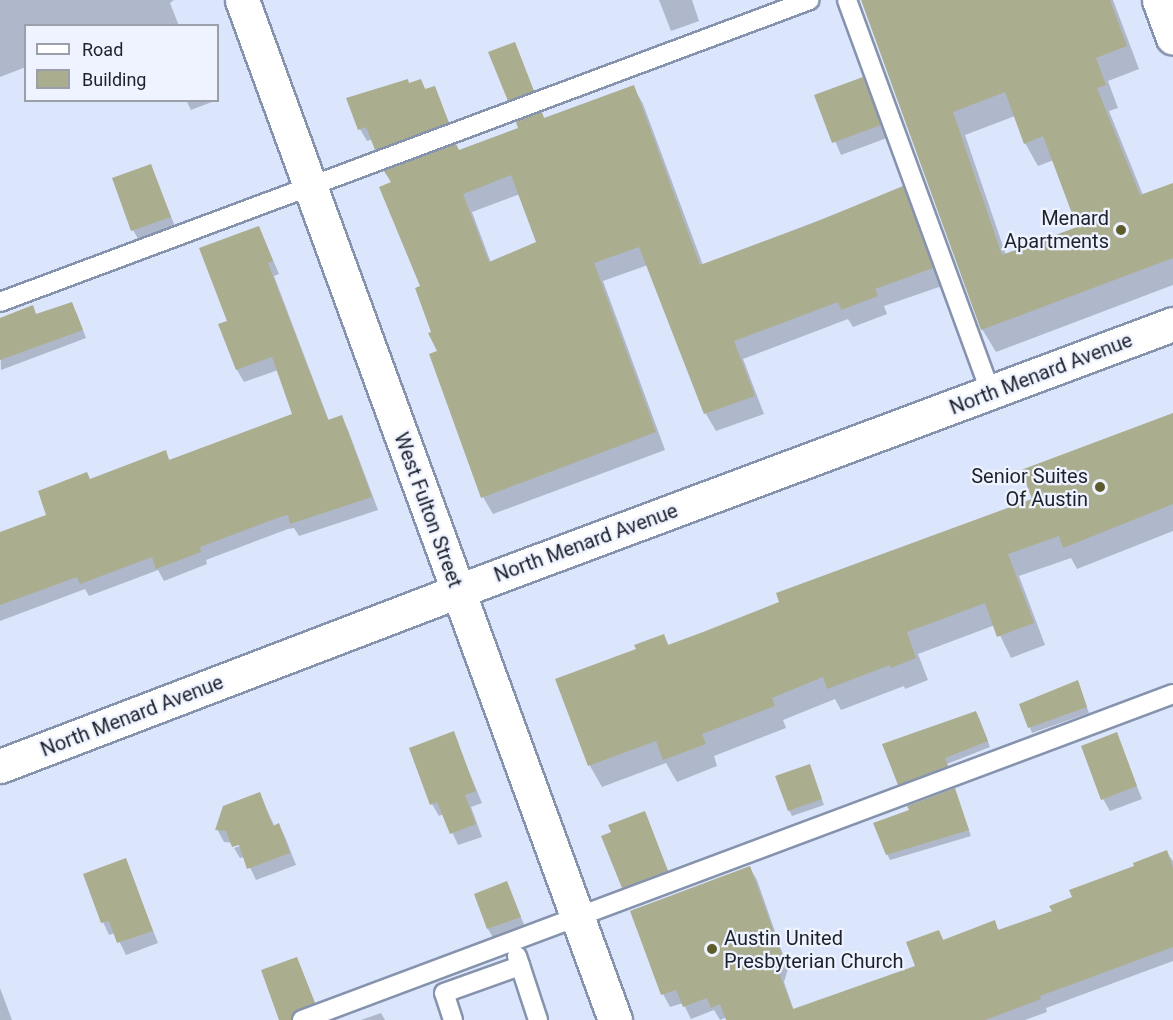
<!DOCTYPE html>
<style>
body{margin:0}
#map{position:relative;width:1173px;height:1020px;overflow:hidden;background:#dbe6fd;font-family:Roboto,sans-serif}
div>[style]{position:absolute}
.shadow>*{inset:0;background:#0003}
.building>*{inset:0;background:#abad8f}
.roads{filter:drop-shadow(2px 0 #8693ad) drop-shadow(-2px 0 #8693ad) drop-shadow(0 2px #8693ad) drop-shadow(0 -2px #8693ad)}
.service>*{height:18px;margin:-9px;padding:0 9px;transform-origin:9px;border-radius:9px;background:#fff}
.minor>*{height:33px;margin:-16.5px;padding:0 16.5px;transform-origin:16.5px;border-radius:16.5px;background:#fff}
.tertiary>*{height:33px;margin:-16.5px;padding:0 16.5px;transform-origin:16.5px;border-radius:16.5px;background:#fff}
.dots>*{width:16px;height:16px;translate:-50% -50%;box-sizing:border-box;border:3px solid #eef3ff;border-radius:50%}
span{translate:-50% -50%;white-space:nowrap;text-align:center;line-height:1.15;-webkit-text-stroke:4.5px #eef3ff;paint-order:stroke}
.poi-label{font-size:20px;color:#1c212b}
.right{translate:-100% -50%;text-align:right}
.left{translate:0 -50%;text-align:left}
.street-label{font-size:20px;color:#1c212b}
.legend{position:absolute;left:24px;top:24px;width:195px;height:78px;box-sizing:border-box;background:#eef3ff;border:2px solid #9a9faa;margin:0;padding:8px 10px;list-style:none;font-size:18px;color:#1c212b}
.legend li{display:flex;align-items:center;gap:12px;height:30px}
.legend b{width:30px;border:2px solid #9a9faa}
</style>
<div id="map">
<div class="shadow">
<i style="clip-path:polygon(0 0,174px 0,170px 3px,179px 26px,26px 26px,26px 67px,0 77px)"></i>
<i style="clip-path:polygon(659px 0,692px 0,699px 21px,671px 31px)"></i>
<i style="clip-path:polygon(evenodd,862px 0,1113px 0,1139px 69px,1108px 81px,1118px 108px,1109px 111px,1143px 195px,1173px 184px,1173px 285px,996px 352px,982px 329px,862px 0,1015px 116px,1025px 143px,1038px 166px,1054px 160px,1079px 227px,1006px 255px,965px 135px,1015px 116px)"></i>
<i style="clip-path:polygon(517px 49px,536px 97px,512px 106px,509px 100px)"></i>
<i style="clip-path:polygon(863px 79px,887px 138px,841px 155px,816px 96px)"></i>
<i style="clip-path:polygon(420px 80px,426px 90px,434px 87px,454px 135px,384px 162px,373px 139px,367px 141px,360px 129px,410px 85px)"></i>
<i style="clip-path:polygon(evenodd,633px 86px,643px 104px,703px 265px,903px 188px,913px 205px,942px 286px,884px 306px,887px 314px,853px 327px,848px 319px,743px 359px,764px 414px,716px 431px,706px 414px,648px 265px,603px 281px,665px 450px,493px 514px,483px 497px,433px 333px,422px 287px,459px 151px,633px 86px,520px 194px,538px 243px,491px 263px,472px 212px,520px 194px)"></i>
<i style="clip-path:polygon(186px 100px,217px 100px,191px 110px)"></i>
<i style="clip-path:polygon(151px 166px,176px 229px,140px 242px,133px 230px)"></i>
<i style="clip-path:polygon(259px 227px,279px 274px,274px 276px,329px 421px,341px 417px,348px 430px,378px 510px,299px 536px,294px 528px,288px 529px,206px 560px,207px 564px,164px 581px,158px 570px,89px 596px,85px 589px,0 621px,0 533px,48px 516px,90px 480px,165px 452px,170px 461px,294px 415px,278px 370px,244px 382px,237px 370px,229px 322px)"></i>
<i style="clip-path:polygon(32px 307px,37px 316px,76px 312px,86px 338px,1px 370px,0 320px)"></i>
<i style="clip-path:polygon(1173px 415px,1173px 531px,1077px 569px,1071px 558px,1019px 576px,1045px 645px,1011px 658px,995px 625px,918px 654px,928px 680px,905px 689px,904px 686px,841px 710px,835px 699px,783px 720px,786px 728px,714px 756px,717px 766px,677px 782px,666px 763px,602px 787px,590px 766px,557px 680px,638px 649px,664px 636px,669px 646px,704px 633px,1034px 500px)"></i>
<i style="clip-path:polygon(1080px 688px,1089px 713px,1032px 733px,1021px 705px)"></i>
<i style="clip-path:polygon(979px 718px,990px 747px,947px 764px,950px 772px,903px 790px,900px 784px)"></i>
<i style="clip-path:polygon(453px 733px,482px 803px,471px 807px,482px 837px,458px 845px,444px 814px,439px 816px,432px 804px)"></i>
<i style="clip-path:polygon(1116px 734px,1142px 799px,1110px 811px,1103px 799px)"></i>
<i style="clip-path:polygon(812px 772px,824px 805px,792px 816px,789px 810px)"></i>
<i style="clip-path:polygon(954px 789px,971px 836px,890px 860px,887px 854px,911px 811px)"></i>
<i style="clip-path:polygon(259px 794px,275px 827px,279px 825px,285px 837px,296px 865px,256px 880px,245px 857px,240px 858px,234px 848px,246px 844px,224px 842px,217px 829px)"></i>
<i style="clip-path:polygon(645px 813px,673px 884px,631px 899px,603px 837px)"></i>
<i style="clip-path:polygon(1166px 852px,1173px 861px,1173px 961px,1046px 1008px,1047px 1012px,1025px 1020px,728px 1020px,727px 1017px,720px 1020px,714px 1010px,691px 1019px,683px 1003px,670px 1007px,663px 994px,633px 910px,750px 868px,757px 880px,788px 969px,784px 982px,794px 1011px,917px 967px,939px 932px,944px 941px,994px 922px,999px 931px,1053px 912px,1074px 898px)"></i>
<i style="clip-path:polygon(125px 860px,158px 943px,126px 955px,115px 933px,109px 935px,103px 922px)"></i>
<i style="clip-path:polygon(506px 883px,526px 929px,495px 941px,488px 929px)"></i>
<i style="clip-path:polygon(297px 959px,319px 1013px,304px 1020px,281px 1020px)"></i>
<i style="clip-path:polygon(0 988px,12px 1020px,0 1020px)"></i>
<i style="clip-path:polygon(381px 1013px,385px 1020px,361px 1020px)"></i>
</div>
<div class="building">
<i style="clip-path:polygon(evenodd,861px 0,1110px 0,1127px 46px,1096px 58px,1106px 85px,1097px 88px,1140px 195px,1173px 183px,1173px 258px,981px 330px,861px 0,1005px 92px,1024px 144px,1043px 136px,1077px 227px,1002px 255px,953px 112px,1005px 92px)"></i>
<i style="clip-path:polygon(515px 42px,534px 91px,508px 101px,488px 52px)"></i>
<i style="clip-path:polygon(863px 77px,881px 125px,832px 143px,814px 95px)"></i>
<i style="clip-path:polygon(408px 79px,409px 83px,421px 79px,425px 89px,435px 86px,449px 123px,375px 150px,366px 127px,358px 130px,346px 98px)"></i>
<i style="clip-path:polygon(evenodd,634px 85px,700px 265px,811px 224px,903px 186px,933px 268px,875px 289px,878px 296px,841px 310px,838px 302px,734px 341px,755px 396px,704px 414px,639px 247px,594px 263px,656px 432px,481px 498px,429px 354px,437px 351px,428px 333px,431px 332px,415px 288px,420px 286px,379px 187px,391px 182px,384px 171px,456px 144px,459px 150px,518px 128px,516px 122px,542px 112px,544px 118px,634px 85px,511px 175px,536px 242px,489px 262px,463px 194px,511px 175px)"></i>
<i style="clip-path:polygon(151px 164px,171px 217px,131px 231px,112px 178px)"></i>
<i style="clip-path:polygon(259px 226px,273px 261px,268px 263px,328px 420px,342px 415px,372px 497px,290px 524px,288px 515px,280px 517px,200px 547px,201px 552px,156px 569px,152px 557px,80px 584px,77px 577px,0 605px,0 532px,46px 515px,38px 491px,87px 472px,90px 479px,166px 450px,169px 460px,292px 414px,272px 357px,236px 370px,218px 324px,227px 321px,199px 248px)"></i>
<i style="clip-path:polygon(72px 302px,83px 330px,0 360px,0 318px,33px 305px,36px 314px)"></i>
<i style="clip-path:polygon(1173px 413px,1173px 504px,1063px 548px,1059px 536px,1008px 554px,1034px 623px,997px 637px,985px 603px,907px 632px,916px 658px,891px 668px,890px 665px,827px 689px,823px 677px,772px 698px,775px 706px,702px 734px,706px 744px,663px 760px,656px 741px,588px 766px,555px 679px,636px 649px,634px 645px,664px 634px,668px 645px,703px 632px,779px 602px,776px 593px,1032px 499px,1021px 470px)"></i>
<i style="clip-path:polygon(1078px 680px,1087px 707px,1028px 728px,1019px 704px)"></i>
<i style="clip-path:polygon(976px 711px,988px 741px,945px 758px,948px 766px,898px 785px,882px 744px)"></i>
<i style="clip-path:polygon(454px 731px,476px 791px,465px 795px,476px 824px,450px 834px,437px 802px,430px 805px,409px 748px)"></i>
<i style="clip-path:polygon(1117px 732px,1137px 786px,1101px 800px,1081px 746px)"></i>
<i style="clip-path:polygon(810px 764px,822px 799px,788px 811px,775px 776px)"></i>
<i style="clip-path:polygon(955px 788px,969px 830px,886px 855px,873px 823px,909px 810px,907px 806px)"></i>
<i style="clip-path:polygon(260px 792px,273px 826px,279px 823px,290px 853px,247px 869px,239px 845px,232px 847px,226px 831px,215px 830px,223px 806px)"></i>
<i style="clip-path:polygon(645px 811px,668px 871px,622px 888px,601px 836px,611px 832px,608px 825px)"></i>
<i style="clip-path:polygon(1167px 850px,1173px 868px,1173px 947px,1040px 996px,1041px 999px,985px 1020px,726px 1020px,720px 1004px,711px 1008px,707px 998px,683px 1007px,676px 990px,661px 995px,630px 911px,750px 866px,782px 955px,777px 968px,793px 1009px,915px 966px,906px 942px,939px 930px,943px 940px,995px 920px,998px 930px,1052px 911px,1049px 906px,1072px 897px,1069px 890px,1134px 866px,1133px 863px)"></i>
<i style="clip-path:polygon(126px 858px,153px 931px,117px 943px,109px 921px,101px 923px,83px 874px)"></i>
<i style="clip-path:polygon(507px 881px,521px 917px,487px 929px,474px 894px)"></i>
<i style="clip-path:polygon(297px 957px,315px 1003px,298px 1010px,291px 1020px,279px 1020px,261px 970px)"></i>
</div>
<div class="roads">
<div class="service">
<i style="left:847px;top:0;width:419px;rotate:69.9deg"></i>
<i style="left:0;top:302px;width:864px;rotate:-20.45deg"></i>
<i style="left:517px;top:956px;width:67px;rotate:71.8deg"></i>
<i style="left:302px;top:1020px;width:930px;rotate:-20.52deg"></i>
<i style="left:453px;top:1020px;width:28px;rotate:-108deg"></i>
<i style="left:444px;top:993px;width:81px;rotate:-19.6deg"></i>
</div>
<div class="minor">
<i style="left:242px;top:0;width:1086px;rotate:69.91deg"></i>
<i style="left:0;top:766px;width:490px;rotate:-20.9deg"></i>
<i style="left:458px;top:591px;width:763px;rotate:-20.48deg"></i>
</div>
<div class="tertiary">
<i style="left:1159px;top:0;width:40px;rotate:69.8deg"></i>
</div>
</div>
<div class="dots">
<i style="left:1121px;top:230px;background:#5c5d2a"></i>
<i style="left:1100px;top:487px;background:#5c5d2a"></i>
<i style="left:712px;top:949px;background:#5c5d2a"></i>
</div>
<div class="poi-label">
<span class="right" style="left:1109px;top:230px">Menard<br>Apartments</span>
<span class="right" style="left:1088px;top:488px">Senior Suites<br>Of Austin</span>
<span class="left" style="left:724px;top:950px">Austin United<br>Presbyterian Church</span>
</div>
<div class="street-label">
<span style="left:1041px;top:374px;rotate:-21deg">North Menard Avenue</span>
<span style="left:428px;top:510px;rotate:70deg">West Fulton Street</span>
<span style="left:586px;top:543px;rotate:-20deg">North Menard Avenue</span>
<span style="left:132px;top:716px;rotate:-21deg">North Menard Avenue</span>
</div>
<ul class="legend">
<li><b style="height:8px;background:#fff"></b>Road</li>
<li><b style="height:16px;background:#abad8f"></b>Building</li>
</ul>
</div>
